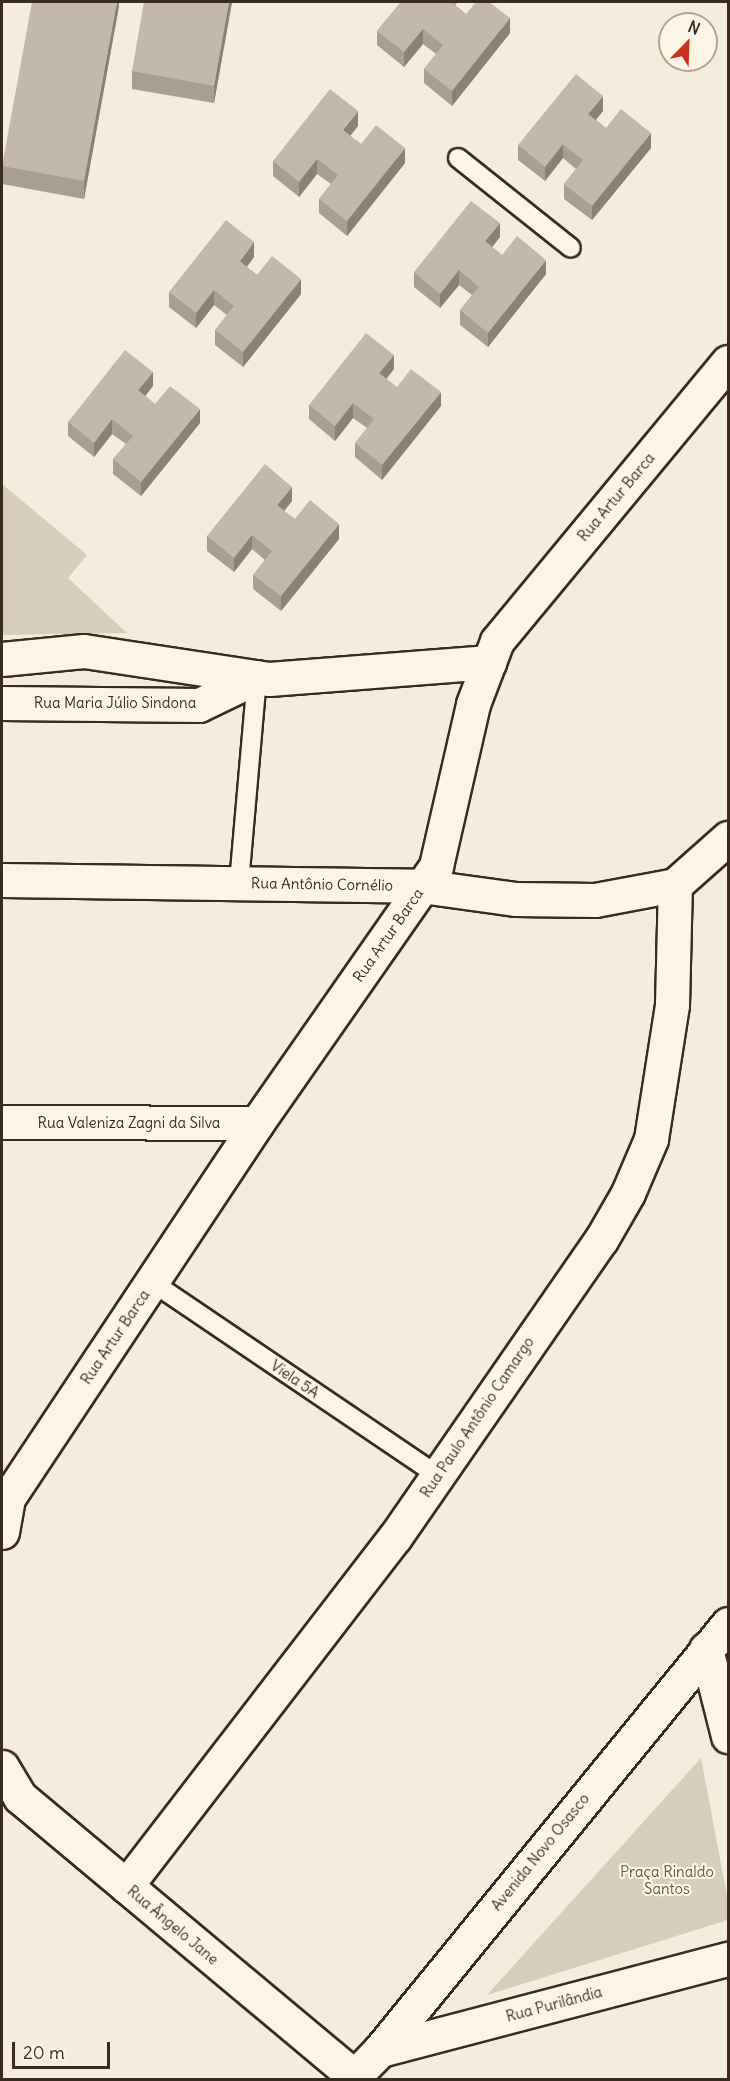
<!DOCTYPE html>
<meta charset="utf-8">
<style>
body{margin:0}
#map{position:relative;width:730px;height:2081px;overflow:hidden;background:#f4eddd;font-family:Delius,sans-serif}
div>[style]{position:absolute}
.green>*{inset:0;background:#d6cdbd}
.roads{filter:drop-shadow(2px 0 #3b2a1e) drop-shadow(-2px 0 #3b2a1e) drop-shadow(0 2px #3b2a1e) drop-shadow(0 -2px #3b2a1e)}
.lane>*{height:18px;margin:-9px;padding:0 9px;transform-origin:9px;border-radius:9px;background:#fcf5e5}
.street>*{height:33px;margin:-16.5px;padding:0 16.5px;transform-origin:16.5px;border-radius:16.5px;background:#fcf5e5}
.primary>*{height:33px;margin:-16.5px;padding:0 16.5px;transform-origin:16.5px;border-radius:16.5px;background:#fcf5e5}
.wall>*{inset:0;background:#a89f92}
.shaded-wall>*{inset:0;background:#888277}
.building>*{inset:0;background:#c3b9aa}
span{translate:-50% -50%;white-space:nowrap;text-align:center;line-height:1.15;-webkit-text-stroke:4.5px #fcf5e5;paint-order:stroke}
.street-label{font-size:15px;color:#3b2a1e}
.park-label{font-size:15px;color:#625346}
.frame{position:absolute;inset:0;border:3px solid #3b2a1e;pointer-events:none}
.north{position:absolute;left:658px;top:12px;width:60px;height:60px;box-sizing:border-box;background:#fcf5e5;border:2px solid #afa495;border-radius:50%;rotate:23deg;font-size:16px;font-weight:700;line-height:24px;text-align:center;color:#3b2a1e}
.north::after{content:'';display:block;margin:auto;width:21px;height:27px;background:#c8321e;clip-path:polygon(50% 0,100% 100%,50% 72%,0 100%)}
.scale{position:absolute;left:12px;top:2042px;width:98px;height:27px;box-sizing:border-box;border:3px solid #3b2a1e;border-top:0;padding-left:8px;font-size:18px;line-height:21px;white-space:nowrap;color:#3b2a1e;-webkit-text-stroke:4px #fcf5e5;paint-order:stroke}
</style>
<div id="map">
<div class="green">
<i style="clip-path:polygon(2px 484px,87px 555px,68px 578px,127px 633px,2px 635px)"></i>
<i style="clip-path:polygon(701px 1758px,728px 1901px,728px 1920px,487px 1995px)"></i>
</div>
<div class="roads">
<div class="lane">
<i style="left:458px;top:158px;width:144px;rotate:38.5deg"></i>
<i style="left:239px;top:883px;width:207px;rotate:-85deg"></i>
<i style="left:152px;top:1282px;width:346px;rotate:34.1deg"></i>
</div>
<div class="street">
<i style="left:2px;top:659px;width:82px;rotate:-5.6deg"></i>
<i style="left:84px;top:651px;width:187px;rotate:8.6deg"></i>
<i style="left:269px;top:679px;width:221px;rotate:-4.4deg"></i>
<i style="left:2px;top:703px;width:197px;rotate:0.6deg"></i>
<i style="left:199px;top:705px;width:64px;rotate:-25.8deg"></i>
<i style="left:2px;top:880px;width:419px;rotate:0.8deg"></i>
<i style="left:421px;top:886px;width:96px;rotate:7.8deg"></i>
<i style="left:516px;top:899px;width:79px;rotate:0.7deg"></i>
<i style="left:595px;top:900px;width:81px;rotate:-10.6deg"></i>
<i style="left:675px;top:885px;width:71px;rotate:-41.6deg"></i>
<i style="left:2px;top:1122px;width:255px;rotate:0.2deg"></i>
<i style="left:2px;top:1532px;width:35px;rotate:-80deg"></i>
<i style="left:8px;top:1498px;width:450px;rotate:-56.4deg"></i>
<i style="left:257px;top:1123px;width:313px;rotate:-55.1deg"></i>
<i style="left:436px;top:866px;width:166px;rotate:-77.1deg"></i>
<i style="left:473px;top:704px;width:67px;rotate:-69.1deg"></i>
<i style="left:497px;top:641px;width:362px;rotate:-50.4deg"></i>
<i style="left:706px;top:1649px;width:90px;rotate:75.8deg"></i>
<i style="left:2px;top:1767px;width:35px;rotate:59deg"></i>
<i style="left:20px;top:1797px;width:435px;rotate:39.9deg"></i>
<i style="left:126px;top:1886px;width:441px;rotate:-52.4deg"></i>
<i style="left:395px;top:1537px;width:361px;rotate:-55.3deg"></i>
<i style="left:601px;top:1240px;width:54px;rotate:-60.1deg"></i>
<i style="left:628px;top:1193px;width:59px;rotate:-66.9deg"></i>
<i style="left:651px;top:1139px;width:136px;rotate:-81.1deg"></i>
<i style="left:672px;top:1005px;width:120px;rotate:-88.6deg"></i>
<i style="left:380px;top:2050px;width:360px;rotate:-14.7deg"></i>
</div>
<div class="primary">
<i style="left:351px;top:2080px;width:42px;rotate:-46deg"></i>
<i style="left:380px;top:2050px;width:550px;rotate:-50.75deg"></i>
</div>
</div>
<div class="wall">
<i style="clip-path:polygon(119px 2px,119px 6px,84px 199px,2px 184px,2px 166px)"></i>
<i style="clip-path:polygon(232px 2px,214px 103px,132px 89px,132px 71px)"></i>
<i style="clip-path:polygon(401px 2px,458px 2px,455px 5px,466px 14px,510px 33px,452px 106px,424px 83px,424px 69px,436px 54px,423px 44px,404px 67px,377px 45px,377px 31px)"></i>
<i style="clip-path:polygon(603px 111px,596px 120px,606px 128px,651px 148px,592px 220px,564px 199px,564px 184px,576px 169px,563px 158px,545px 181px,518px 160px,518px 145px)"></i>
<i style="clip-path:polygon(358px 126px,350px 136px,361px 144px,405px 163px,347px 236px,319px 213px,319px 199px,331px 184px,317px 174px,299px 197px,273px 176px,273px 161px)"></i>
<i style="clip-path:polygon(500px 237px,492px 247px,502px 255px,546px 274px,488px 347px,460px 325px,460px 310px,472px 295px,459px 285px,440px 308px,414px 287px,414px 272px)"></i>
<i style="clip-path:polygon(254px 257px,247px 267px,257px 275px,301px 294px,243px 367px,215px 345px,215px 330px,227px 315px,214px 305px,196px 328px,169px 307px,169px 292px)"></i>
<i style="clip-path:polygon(394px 369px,386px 379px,397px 387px,441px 406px,382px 480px,355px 457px,355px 443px,367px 428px,353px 418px,335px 441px,309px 419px,309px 405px)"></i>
<i style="clip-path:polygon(153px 386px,145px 396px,155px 404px,200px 423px,141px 496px,113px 474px,113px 459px,126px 444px,112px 434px,94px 457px,68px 436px,68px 422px)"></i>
<i style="clip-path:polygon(292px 501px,284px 511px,295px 519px,339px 539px,281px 611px,253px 589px,253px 575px,265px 560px,252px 549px,234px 572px,207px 551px,207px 536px)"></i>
</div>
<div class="shaded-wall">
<i style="clip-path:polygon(117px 2px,119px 2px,119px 6px,84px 199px,84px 181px)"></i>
<i style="clip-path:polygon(229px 2px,232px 2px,214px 103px,214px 86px)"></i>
<i style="clip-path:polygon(510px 18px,510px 33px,452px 106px,452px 91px)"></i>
<i style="clip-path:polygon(423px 29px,423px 44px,404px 67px,404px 52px)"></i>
<i style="clip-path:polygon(603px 96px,603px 111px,588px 129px,588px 114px)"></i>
<i style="clip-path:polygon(358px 111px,358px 126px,343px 145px,343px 130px)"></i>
<i style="clip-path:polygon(651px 133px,651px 148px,592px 220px,592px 206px)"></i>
<i style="clip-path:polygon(563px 144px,563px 158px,545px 181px,545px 167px)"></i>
<i style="clip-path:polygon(405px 148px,405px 163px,347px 236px,347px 221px)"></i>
<i style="clip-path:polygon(317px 159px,317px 174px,299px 197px,299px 182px)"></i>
<i style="clip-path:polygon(500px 223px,500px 237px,485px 256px,485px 241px)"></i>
<i style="clip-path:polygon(254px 242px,254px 257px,240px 275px,240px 261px)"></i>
<i style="clip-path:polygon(546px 260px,546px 274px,488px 347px,488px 333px)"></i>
<i style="clip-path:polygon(459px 270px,459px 285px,440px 308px,440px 294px)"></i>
<i style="clip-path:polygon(301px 279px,301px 294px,243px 367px,243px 352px)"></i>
<i style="clip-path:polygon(214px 290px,214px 305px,196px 328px,196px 313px)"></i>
<i style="clip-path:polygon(394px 355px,394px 369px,379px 388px,379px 373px)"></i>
<i style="clip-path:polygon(153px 372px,153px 386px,138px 405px,138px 390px)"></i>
<i style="clip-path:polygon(441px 392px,441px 406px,382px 480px,382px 465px)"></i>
<i style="clip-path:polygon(353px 403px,353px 418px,335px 441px,335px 426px)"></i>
<i style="clip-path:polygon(200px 409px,200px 423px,141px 496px,141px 482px)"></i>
<i style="clip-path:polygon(112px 419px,112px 434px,94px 457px,94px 443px)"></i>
<i style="clip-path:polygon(292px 487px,292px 501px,277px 520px,277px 505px)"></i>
<i style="clip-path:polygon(339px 524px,339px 539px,281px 611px,281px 596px)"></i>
<i style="clip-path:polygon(252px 535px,252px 549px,234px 572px,234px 558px)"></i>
</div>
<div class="building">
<i style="clip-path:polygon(32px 2px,117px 2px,84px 181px,2px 166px)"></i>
<i style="clip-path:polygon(144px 2px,229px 2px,214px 86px,132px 71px)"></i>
<i style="clip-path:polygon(401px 2px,451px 2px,466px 14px,476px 2px,489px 2px,510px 18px,452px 91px,424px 69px,443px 45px,423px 29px,404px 52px,377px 31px)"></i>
<i style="clip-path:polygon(576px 74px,603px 96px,588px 114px,606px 128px,621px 109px,651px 133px,592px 206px,564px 184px,583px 160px,563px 144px,545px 167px,518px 145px)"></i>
<i style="clip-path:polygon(330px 89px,358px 111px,343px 130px,361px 144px,376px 125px,405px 148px,347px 221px,319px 199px,338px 175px,317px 159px,299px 182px,273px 161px)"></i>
<i style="clip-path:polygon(471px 201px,500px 223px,485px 241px,502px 255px,517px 236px,546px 260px,488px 333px,460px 310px,479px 287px,459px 270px,440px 294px,414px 272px)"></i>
<i style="clip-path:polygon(226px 220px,254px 242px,240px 261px,257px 275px,272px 256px,301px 279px,243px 352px,215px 330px,234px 306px,214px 290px,196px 313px,169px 292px)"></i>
<i style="clip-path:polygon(366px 333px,394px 355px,379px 373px,397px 387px,411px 369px,441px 392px,382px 465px,355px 443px,374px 419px,353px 403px,335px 426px,309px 405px)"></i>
<i style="clip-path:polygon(125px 350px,153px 372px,138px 390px,155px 404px,170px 386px,200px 409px,141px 482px,113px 459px,133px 436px,112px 419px,94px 443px,68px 422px)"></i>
<i style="clip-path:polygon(265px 464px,292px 487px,277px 505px,295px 519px,310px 500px,339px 524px,281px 596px,253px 575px,272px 551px,252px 535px,234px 558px,207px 536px)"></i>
</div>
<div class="street-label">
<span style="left:616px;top:497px;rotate:-50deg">Rua Artur Barca</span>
<span style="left:115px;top:703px">Rua Maria Júlio Sindona</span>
<span style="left:322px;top:884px;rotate:1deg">Rua Antônio Cornélio</span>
<span style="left:388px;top:935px;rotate:-55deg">Rua Artur Barca</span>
<span style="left:129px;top:1123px">Rua Valeniza Zagni da Silva</span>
<span style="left:115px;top:1337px;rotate:-56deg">Rua Artur Barca</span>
<span style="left:295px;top:1379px;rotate:34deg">Viela 5A</span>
<span style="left:477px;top:1417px;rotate:-56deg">Rua Paulo Antônio Camargo</span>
<span style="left:540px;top:1852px;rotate:-51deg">Avenida Novo Osasco</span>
<span style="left:173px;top:1925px;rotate:40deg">Rua Ângelo Jane</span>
<span style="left:554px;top:2004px;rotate:-15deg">Rua Purilândia</span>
</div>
<div class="park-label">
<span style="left:667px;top:1880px">Praça Rinaldo<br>Santos</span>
</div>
<div class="frame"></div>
<div class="north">N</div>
<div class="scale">20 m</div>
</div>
